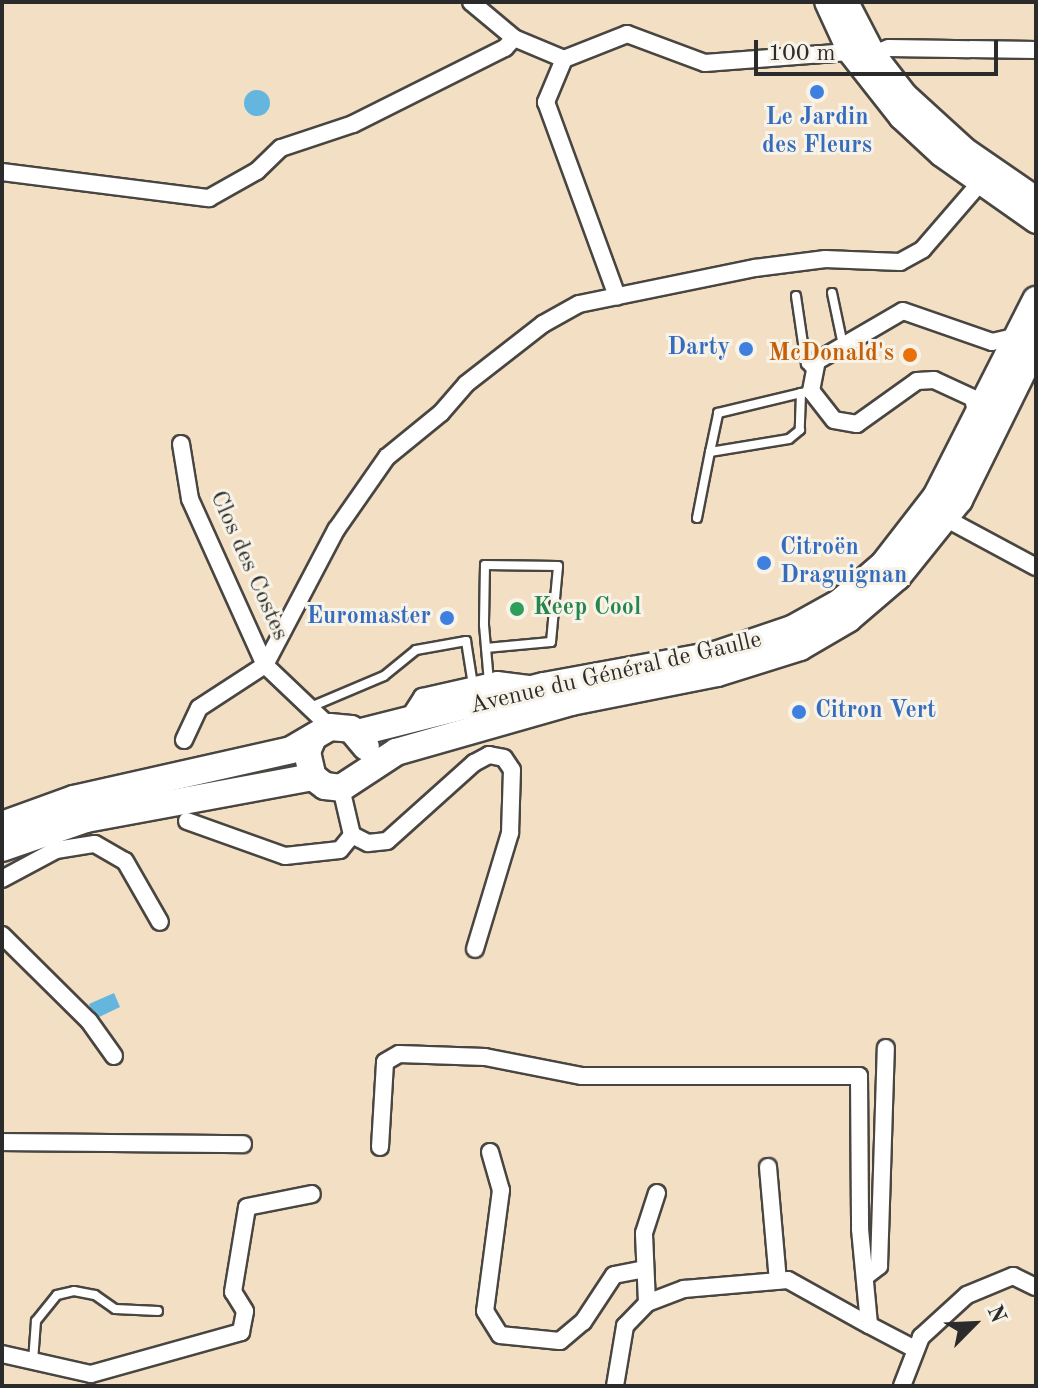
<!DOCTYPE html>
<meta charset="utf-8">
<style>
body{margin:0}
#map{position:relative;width:1038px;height:1388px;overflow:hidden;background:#f3dfc3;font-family:"Old Standard TT",serif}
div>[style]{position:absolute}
.water>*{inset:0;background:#64b6df}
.round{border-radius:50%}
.roads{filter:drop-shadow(2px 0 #494642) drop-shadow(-2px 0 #494642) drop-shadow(0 2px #494642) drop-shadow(0 -2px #494642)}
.lane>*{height:8px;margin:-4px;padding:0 4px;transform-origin:4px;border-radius:4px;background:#fff}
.street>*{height:16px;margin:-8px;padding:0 8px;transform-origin:8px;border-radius:8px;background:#fff}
.secondary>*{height:22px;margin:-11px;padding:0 11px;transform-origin:11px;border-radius:11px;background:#fff}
.primary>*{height:26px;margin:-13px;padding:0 13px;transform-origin:13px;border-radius:13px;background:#fff}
.dots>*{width:22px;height:22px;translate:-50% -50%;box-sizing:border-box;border:4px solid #f7f3e8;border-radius:50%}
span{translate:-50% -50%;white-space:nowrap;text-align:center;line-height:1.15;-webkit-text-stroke:6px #f7f3e8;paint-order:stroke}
.shop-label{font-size:24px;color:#366cbe;font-weight:700}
.right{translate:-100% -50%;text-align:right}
.left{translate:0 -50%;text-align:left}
.food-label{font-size:24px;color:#c56008;font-weight:700}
.street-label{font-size:24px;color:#2b2b2b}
.leisure-label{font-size:24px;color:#27864d;font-weight:700}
.frame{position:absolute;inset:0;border:4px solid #2b2b2b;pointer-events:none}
.north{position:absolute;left:934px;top:1284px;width:80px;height:80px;-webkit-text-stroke:6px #f7f3e8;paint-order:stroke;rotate:66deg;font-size:22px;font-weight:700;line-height:32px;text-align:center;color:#2b2b2b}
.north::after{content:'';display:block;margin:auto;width:28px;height:36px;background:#2b2b2b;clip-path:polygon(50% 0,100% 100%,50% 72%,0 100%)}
.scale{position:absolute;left:754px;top:40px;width:244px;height:36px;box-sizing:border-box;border:4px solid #2b2b2b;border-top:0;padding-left:10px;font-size:24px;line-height:28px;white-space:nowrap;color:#2b2b2b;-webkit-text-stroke:6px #f7f3e8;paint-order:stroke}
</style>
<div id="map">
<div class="water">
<i class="round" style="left:244px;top:90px;width:26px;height:26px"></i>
<i style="clip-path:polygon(114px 993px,120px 1007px,95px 1019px,89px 1004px)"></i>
</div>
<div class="roads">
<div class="lane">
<i style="left:832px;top:293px;width:53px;rotate:78.1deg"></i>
<i style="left:796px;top:296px;width:69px;rotate:81.6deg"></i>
<i style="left:806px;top:364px;width:11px;rotate:49deg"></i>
<i style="left:801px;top:393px;width:37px;rotate:92deg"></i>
<i style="left:800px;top:430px;width:14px;rotate:141deg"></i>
<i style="left:789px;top:439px;width:80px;rotate:170.7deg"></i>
<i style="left:710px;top:452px;width:40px;rotate:-78deg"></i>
<i style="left:718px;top:413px;width:85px;rotate:-13.5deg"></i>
<i style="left:801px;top:393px;width:10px;rotate:-11deg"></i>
<i style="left:697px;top:518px;width:67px;rotate:-78.9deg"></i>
<i style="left:486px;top:648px;width:65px;rotate:-5.3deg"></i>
<i style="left:551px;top:642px;width:76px;rotate:-84.7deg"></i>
<i style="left:558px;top:566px;width:73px;rotate:-179.2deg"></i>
<i style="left:485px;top:565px;width:60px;rotate:91deg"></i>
<i style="left:484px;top:625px;width:23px;rotate:85deg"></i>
<i style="left:486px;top:648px;width:33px;rotate:85deg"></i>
<i style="left:313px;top:706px;width:77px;rotate:-22.9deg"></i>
<i style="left:384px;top:676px;width:41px;rotate:-39.1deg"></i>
<i style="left:416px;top:650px;width:51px;rotate:-10.2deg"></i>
<i style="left:466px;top:641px;width:45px;rotate:81deg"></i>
<i style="left:33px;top:1361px;width:40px;rotate:-85.7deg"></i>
<i style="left:36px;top:1321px;width:33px;rotate:-51deg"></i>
<i style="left:57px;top:1295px;width:17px;rotate:-13deg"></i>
<i style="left:74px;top:1291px;width:21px;rotate:11deg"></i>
<i style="left:95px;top:1295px;width:24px;rotate:35deg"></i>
<i style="left:115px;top:1309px;width:43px;rotate:2.7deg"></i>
</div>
<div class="street">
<i style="left:471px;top:2px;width:56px;rotate:39.9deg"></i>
<i style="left:514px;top:38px;width:54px;rotate:22.8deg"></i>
<i style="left:564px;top:59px;width:68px;rotate:-21.6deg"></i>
<i style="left:627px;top:34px;width:83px;rotate:20.4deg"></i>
<i style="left:705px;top:63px;width:144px;rotate:-4.4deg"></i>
<i style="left:874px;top:54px;width:16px;rotate:-22deg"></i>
<i style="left:889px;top:48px;width:147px;rotate:0.8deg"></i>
<i style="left:564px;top:59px;width:47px;rotate:112.7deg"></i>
<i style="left:546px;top:102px;width:207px;rotate:69.9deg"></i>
<i style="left:2px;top:172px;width:209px;rotate:7.2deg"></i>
<i style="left:209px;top:198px;width:55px;rotate:-29.4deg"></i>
<i style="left:257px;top:171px;width:33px;rotate:-44deg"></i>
<i style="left:281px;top:148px;width:76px;rotate:-18.4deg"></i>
<i style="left:353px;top:124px;width:170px;rotate:-26.6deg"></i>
<i style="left:505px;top:48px;width:13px;rotate:-48deg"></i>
<i style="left:977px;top:416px;width:18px;rotate:-103deg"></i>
<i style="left:973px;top:398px;width:43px;rotate:-155.2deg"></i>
<i style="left:934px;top:380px;width:17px;rotate:177deg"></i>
<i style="left:917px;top:381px;width:74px;rotate:144.4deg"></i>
<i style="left:857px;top:424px;width:23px;rotate:-170deg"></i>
<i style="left:834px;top:420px;width:37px;rotate:-128deg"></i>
<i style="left:811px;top:391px;width:31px;rotate:-79deg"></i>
<i style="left:817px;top:361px;width:99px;rotate:-30.2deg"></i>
<i style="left:903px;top:311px;width:94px;rotate:19.2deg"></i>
<i style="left:992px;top:342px;width:28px;rotate:-13deg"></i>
<i style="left:181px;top:444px;width:56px;rotate:80.7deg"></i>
<i style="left:190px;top:499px;width:182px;rotate:65.7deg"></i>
<i style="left:265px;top:665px;width:90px;rotate:43.6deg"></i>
<i style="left:945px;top:518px;width:103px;rotate:28.3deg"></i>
<i style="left:406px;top:722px;width:30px;rotate:-57deg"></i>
<i style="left:422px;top:697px;width:77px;rotate:-12.8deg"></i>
<i style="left:497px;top:680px;width:34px;rotate:7deg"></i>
<i style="left:184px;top:740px;width:35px;rotate:-65deg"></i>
<i style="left:199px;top:708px;width:79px;rotate:-33.1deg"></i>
<i style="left:265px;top:665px;width:153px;rotate:-62.3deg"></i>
<i style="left:336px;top:530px;width:89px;rotate:-55.1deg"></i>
<i style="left:387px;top:457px;width:70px;rotate:-39.2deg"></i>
<i style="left:441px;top:413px;width:38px;rotate:-49deg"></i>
<i style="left:466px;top:384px;width:98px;rotate:-37.9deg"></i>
<i style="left:543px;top:324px;width:41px;rotate:-29.1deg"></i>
<i style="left:579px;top:304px;width:180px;rotate:-11.6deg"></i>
<i style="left:755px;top:268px;width:71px;rotate:-7.3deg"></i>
<i style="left:825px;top:259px;width:75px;rotate:2.3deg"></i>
<i style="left:900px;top:262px;width:26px;rotate:-29deg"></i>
<i style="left:923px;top:249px;width:87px;rotate:-49.2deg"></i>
<i style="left:341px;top:788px;width:48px;rotate:76.8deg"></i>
<i style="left:352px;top:835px;width:18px;rotate:27deg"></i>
<i style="left:368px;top:843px;width:19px;rotate:-6deg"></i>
<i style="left:387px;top:841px;width:117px;rotate:-41.9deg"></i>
<i style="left:474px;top:763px;width:17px;rotate:-28deg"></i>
<i style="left:489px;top:755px;width:15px;rotate:11deg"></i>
<i style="left:504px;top:758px;width:14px;rotate:56deg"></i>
<i style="left:512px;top:770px;width:63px;rotate:91.8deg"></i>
<i style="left:510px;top:833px;width:121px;rotate:106.8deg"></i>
<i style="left:187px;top:821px;width:104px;rotate:19.7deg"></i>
<i style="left:285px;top:856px;width:55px;rotate:-6.2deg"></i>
<i style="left:340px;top:850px;width:19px;rotate:-51deg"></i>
<i style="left:2px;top:879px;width:61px;rotate:-28.2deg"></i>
<i style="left:56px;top:850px;width:39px;rotate:-9deg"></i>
<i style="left:95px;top:844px;width:34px;rotate:30deg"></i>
<i style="left:125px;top:861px;width:70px;rotate:60.2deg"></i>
<i style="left:2px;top:935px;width:122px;rotate:44.7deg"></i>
<i style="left:89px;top:1021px;width:43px;rotate:54.5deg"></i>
<i style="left:2px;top:1142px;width:241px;rotate:0.5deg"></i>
<i style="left:380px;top:1147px;width:85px;rotate:-86.6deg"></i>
<i style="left:385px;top:1062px;width:16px;rotate:-30deg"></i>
<i style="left:399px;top:1054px;width:86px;rotate:2deg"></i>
<i style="left:485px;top:1057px;width:99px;rotate:11.1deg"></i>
<i style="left:582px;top:1076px;width:277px"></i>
<i style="left:859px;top:1076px;width:153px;rotate:89.6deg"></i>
<i style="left:860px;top:1229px;width:96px;rotate:84.6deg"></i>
<i style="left:869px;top:1325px;width:52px;rotate:27.6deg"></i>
<i style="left:490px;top:1152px;width:40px;rotate:74deg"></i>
<i style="left:501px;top:1190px;width:122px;rotate:97.5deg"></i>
<i style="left:485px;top:1311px;width:28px;rotate:58deg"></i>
<i style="left:500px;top:1335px;width:60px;rotate:5.7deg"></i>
<i style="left:560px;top:1341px;width:30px;rotate:-40deg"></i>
<i style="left:583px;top:1322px;width:56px;rotate:-56.6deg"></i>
<i style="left:614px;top:1275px;width:31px;rotate:-11deg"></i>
<i style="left:768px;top:1167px;width:114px;rotate:85deg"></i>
<i style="left:865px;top:1277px;width:18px;rotate:-38deg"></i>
<i style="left:879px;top:1266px;width:218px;rotate:-88.2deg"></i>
<i style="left:647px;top:1303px;width:70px;rotate:-92.5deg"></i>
<i style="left:644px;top:1233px;width:42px;rotate:-72deg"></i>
<i style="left:2px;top:1354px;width:91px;rotate:12.7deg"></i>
<i style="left:91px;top:1374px;width:156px;rotate:-15.6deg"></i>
<i style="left:241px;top:1332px;width:21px;rotate:-79deg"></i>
<i style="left:245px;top:1311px;width:22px;rotate:-122deg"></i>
<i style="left:233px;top:1292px;width:86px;rotate:-80.6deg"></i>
<i style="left:247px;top:1207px;width:66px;rotate:-11.3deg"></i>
<i style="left:615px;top:1386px;width:61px;rotate:-80.5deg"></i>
<i style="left:625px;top:1326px;width:32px;rotate:-46deg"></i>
<i style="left:647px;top:1303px;width:40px;rotate:-21deg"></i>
<i style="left:684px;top:1289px;width:104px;rotate:-4.9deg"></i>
<i style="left:788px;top:1280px;width:93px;rotate:29.1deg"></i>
<i style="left:902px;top:1386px;width:53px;rotate:-68.8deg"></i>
<i style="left:921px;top:1337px;width:62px;rotate:-42.4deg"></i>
<i style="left:967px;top:1295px;width:50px;rotate:-22.4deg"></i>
<i style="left:1013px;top:1276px;width:25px;rotate:26deg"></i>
</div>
<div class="secondary">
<i style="left:826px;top:2px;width:55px;rotate:65.3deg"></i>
<i style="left:849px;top:52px;width:84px;rotate:51.8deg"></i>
<i style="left:901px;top:118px;width:54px;rotate:42.8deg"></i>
<i style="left:941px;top:155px;width:116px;rotate:35.2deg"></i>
<i style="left:847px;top:2px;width:59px;rotate:62.6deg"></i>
<i style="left:874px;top:54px;width:51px;rotate:52.2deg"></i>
<i style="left:905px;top:94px;width:81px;rotate:42.5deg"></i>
<i style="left:965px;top:149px;width:86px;rotate:34.6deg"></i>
</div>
<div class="primary">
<i style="left:357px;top:733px;width:193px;rotate:-14.1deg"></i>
<i style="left:544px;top:686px;width:174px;rotate:-10.3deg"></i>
<i style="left:715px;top:655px;width:81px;rotate:-18.7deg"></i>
<i style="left:792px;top:629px;width:54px;rotate:-29deg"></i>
<i style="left:839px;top:603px;width:60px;rotate:-40.9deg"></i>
<i style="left:884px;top:564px;width:85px;rotate:-52.2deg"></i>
<i style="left:936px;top:497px;width:221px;rotate:-63.1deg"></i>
<i style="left:312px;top:740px;width:13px;rotate:113deg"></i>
<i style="left:307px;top:752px;width:26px;rotate:77deg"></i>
<i style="left:313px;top:777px;width:15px;rotate:37deg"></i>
<i style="left:325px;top:786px;width:16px;rotate:7deg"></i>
<i style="left:341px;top:788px;width:66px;rotate:-33.2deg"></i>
<i style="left:396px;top:752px;width:182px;rotate:-15.9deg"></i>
<i style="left:571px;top:702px;width:149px;rotate:-11.2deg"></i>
<i style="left:717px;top:673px;width:87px;rotate:-17.4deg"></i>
<i style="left:800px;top:647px;width:56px;rotate:-30.3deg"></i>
<i style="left:848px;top:619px;width:65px;rotate:-40.6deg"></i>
<i style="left:897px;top:577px;width:99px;rotate:-51.2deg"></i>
<i style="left:959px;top:500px;width:174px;rotate:-63.7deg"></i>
<i style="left:2px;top:825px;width:77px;rotate:-19.9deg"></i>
<i style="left:74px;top:799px;width:222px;rotate:-12.7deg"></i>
<i style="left:291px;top:750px;width:45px;rotate:-30.5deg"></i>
<i style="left:330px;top:727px;width:21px;rotate:5deg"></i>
<i style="left:351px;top:729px;width:23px;rotate:50deg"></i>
<i style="left:2px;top:848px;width:89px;rotate:-19deg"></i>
<i style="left:86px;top:819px;width:231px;rotate:-10.5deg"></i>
</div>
</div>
<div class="dots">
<i style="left:817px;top:92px;background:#3f7fe0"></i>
<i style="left:746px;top:349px;background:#3f7fe0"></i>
<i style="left:910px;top:355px;background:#e8710a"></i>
<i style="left:764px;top:563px;background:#3f7fe0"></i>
<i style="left:517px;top:609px;background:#2e9e5b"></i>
<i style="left:447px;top:618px;background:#3f7fe0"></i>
<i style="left:799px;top:712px;background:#3f7fe0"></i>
</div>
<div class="shop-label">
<span style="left:817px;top:133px">Le Jardin<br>des Fleurs</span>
<span class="right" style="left:730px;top:349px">Darty</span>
<span class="left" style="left:780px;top:563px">Citroën<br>Draguignan</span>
<span class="right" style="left:431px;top:618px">Euromaster</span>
<span class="left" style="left:815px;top:712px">Citron Vert</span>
</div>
<div class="food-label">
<span class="right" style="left:894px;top:355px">McDonald's</span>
</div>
<div class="street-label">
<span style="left:248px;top:566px;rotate:66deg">Clos des Costes</span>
<span style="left:616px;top:674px;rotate:-13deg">Avenue du Général de Gaulle</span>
</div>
<div class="leisure-label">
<span class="left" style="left:533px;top:609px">Keep Cool</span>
</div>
<div class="frame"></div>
<div class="north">N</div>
<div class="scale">100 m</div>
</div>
